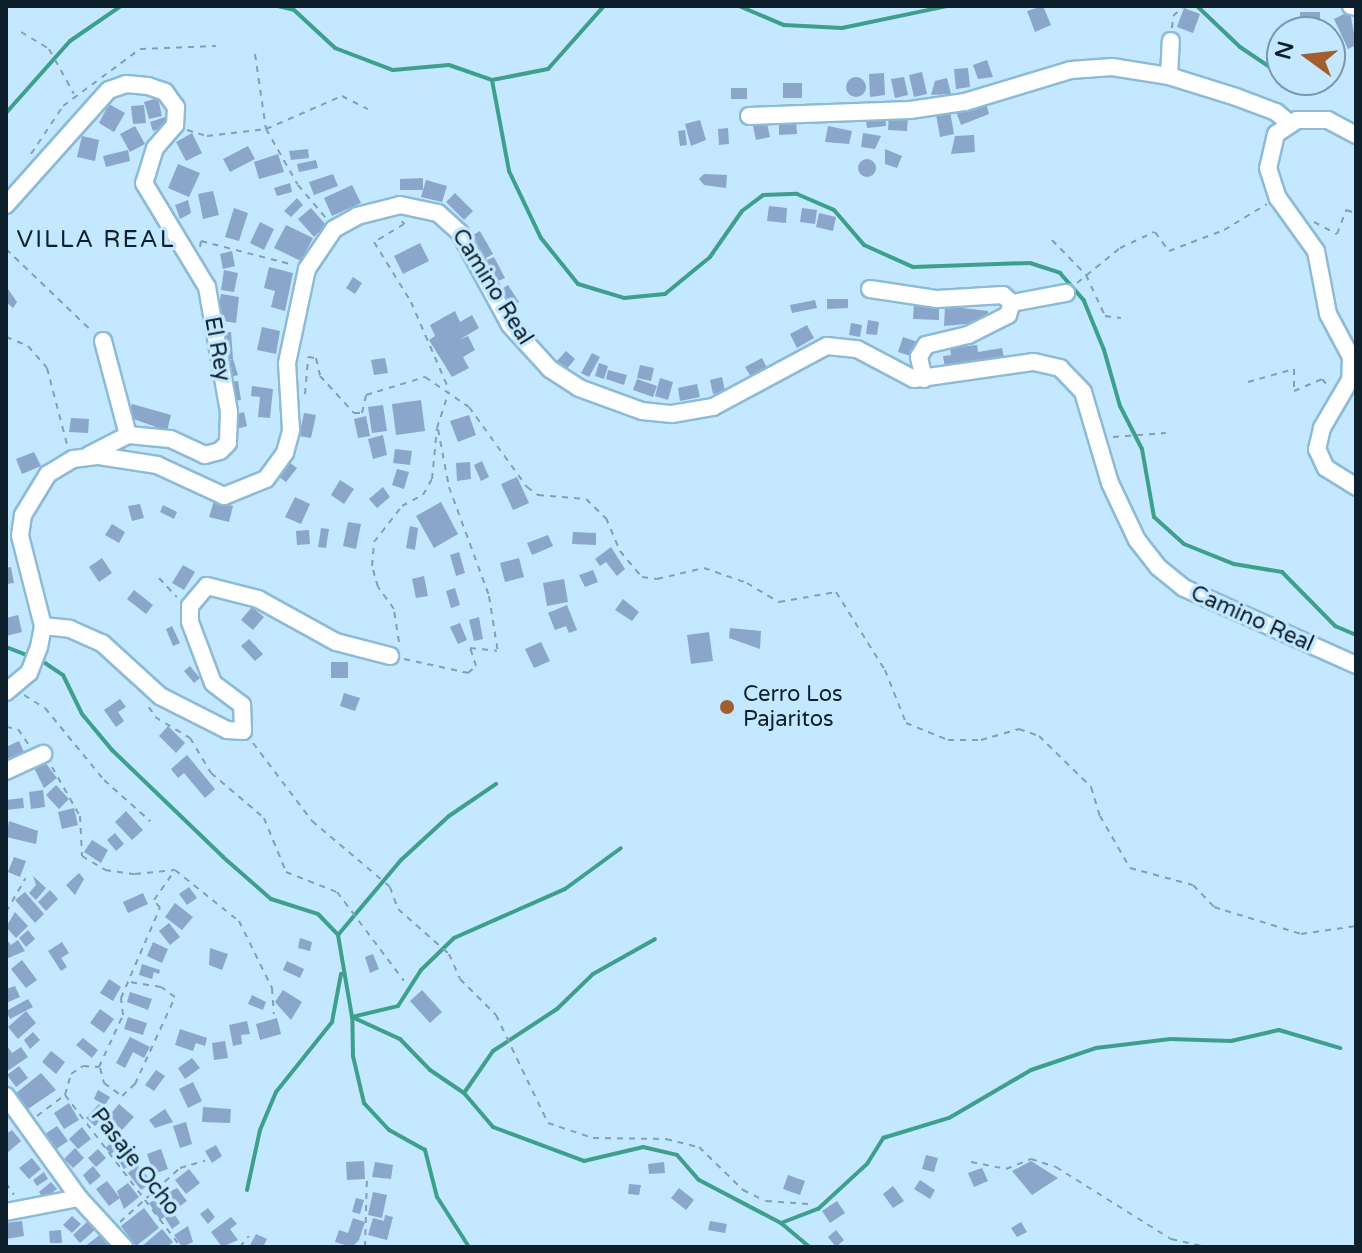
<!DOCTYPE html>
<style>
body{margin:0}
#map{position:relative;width:1362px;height:1253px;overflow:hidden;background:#c3e8ff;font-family:"Varela Round",sans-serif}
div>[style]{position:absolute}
.stream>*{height:4px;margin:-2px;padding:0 2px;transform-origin:2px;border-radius:2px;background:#3ea08a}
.building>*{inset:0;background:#8aa6cb}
.round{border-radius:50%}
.path>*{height:2px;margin-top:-1px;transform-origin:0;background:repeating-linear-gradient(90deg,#82a0b3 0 6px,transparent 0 12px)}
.roads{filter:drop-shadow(2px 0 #8dbbd6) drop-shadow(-2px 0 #8dbbd6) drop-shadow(0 2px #8dbbd6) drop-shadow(0 -2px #8dbbd6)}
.minor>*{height:16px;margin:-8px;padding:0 8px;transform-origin:8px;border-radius:8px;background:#fff}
.dots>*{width:22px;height:22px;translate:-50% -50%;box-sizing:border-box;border:4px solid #c3e8ff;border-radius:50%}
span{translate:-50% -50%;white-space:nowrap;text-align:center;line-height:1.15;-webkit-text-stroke:7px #c3e8ff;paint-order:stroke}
.street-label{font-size:22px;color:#0e202b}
.poi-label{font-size:22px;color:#0e202b}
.left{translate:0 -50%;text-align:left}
.neighbourhood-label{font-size:24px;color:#0e202b;letter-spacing:2px}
.frame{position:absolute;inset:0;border:8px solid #0e202b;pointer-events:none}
.north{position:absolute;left:1266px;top:16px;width:80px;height:80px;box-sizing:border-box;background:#c3e8ff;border:2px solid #7b98aa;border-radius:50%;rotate:285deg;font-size:22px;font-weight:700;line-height:32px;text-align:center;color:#0e202b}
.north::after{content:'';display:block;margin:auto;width:28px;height:36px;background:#a25f2d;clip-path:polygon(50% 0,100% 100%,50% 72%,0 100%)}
</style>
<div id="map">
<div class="stream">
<i style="left:278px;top:6px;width:16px;rotate:14deg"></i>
<i style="left:294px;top:10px;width:56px;rotate:42.8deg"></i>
<i style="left:335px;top:48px;width:62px;rotate:20.8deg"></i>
<i style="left:393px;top:70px;width:56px;rotate:-5.1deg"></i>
<i style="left:449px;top:65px;width:46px;rotate:19.2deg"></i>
<i style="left:492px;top:80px;width:93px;rotate:79.4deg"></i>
<i style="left:509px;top:171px;width:74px;rotate:64.5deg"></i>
<i style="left:541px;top:238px;width:59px;rotate:51.2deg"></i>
<i style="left:578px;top:284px;width:48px;rotate:16.9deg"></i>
<i style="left:624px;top:298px;width:41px;rotate:-5.6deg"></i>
<i style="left:665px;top:294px;width:58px;rotate:-39.4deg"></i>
<i style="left:710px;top:257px;width:56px;rotate:-55.2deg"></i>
<i style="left:742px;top:211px;width:26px;rotate:-37deg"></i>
<i style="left:763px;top:195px;width:34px;rotate:-2deg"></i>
<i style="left:797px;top:194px;width:40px;rotate:23.4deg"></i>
<i style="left:834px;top:210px;width:46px;rotate:49.4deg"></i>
<i style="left:864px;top:245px;width:54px;rotate:24.2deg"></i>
<i style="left:913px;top:267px;width:117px;rotate:-2deg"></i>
<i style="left:1030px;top:263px;width:32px;rotate:18deg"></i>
<i style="left:1060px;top:273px;width:37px;rotate:49deg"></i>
<i style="left:1084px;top:301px;width:53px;rotate:67.8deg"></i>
<i style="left:1104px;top:350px;width:58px;rotate:74.1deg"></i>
<i style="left:1120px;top:406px;width:48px;rotate:62.9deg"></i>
<i style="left:1142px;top:449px;width:69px;rotate:80deg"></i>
<i style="left:1154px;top:517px;width:40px;rotate:42deg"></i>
<i style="left:1184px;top:544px;width:54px;rotate:21.8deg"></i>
<i style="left:1234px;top:564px;width:49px;rotate:9.5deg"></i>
<i style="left:1282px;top:572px;width:76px;rotate:45.5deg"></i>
<i style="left:1335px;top:626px;width:23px;rotate:23deg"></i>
<i style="left:739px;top:6px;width:49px;rotate:22.9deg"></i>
<i style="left:784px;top:25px;width:58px;rotate:3deg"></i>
<i style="left:842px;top:28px;width:107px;rotate:-11.8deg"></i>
<i style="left:1197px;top:6px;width:59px;rotate:43.6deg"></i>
<i style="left:1240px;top:47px;width:36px;rotate:34deg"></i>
<i style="left:1270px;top:67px;width:12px;rotate:5deg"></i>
<i style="left:1330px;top:56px;width:5px;rotate:-22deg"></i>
<i style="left:492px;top:80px;width:57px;rotate:-11.1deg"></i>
<i style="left:548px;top:69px;width:84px;rotate:-48.4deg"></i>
<i style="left:6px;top:113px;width:96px;rotate:-48.4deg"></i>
<i style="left:70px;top:41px;width:62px;rotate:-34.5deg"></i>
<i style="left:6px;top:647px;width:26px;rotate:21deg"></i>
<i style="left:39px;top:659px;width:29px;rotate:34deg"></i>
<i style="left:63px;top:675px;width:43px;rotate:64deg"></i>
<i style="left:82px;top:714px;width:47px;rotate:50.2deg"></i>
<i style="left:112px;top:750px;width:154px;rotate:43.9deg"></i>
<i style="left:223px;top:857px;width:64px;rotate:41.2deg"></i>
<i style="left:271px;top:899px;width:49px;rotate:17.7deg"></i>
<i style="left:318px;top:914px;width:29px;rotate:46deg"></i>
<i style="left:338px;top:935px;width:83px;rotate:80.3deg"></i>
<i style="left:352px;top:1017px;width:53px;rotate:24.6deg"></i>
<i style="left:400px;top:1039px;width:43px;rotate:45.9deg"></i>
<i style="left:430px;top:1070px;width:41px;rotate:34.1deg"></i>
<i style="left:464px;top:1093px;width:45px;rotate:49.5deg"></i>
<i style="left:493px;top:1127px;width:97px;rotate:20.5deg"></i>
<i style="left:584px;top:1161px;width:61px;rotate:-13.3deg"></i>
<i style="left:643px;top:1147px;width:35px;rotate:13deg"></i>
<i style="left:677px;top:1155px;width:33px;rotate:49deg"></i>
<i style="left:699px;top:1180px;width:93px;rotate:27.7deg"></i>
<i style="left:781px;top:1223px;width:38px;rotate:40deg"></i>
<i style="left:338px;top:935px;width:98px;rotate:-50deg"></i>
<i style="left:401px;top:860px;width:65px;rotate:-42.5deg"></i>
<i style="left:449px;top:816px;width:57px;rotate:-34.2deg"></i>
<i style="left:464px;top:1093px;width:51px;rotate:-55.4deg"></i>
<i style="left:493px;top:1051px;width:77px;rotate:-33.3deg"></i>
<i style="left:557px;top:1009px;width:50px;rotate:-44.2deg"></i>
<i style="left:593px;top:974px;width:71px;rotate:-29.4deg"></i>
<i style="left:247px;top:1190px;width:61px;rotate:-77.8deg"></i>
<i style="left:260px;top:1130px;width:41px;rotate:-67.2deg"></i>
<i style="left:276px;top:1092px;width:90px;rotate:-51.3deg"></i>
<i style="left:332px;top:1022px;width:49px;rotate:-79.4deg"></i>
<i style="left:781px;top:1223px;width:40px;rotate:-21deg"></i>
<i style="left:818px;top:1209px;width:67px;rotate:-42.6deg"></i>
<i style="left:867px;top:1164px;width:31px;rotate:-58deg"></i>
<i style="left:883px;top:1138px;width:69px;rotate:-16.9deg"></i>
<i style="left:949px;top:1118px;width:95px;rotate:-30.3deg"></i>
<i style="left:1031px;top:1070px;width:69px;rotate:-18.7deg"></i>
<i style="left:1096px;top:1048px;width:75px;rotate:-6.9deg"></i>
<i style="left:1170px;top:1039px;width:61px;rotate:1.9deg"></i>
<i style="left:1231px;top:1041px;width:49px;rotate:-12.9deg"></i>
<i style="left:1279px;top:1030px;width:64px;rotate:16.4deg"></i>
<i style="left:469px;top:1247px;width:59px;rotate:-122.6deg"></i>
<i style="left:437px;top:1197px;width:49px;rotate:-104.3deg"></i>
<i style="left:425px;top:1150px;width:41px;rotate:-150.9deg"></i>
<i style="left:389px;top:1130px;width:37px;rotate:-133deg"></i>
<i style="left:364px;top:1103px;width:48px;rotate:-103.2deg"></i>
<i style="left:353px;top:1056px;width:39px;rotate:-91deg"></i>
<i style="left:352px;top:1017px;width:47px;rotate:-13.4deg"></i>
<i style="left:398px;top:1006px;width:43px;rotate:-57.4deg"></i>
<i style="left:421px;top:970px;width:46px;rotate:-44.1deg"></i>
<i style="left:454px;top:938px;width:121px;rotate:-23.8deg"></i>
<i style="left:565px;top:889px;width:69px;rotate:-36.2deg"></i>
</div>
<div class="building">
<i style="clip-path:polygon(1043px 6px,1051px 25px,1035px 32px,1027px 11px)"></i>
<i style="clip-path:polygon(1184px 8px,1200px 14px,1193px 33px,1177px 27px)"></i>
<i style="clip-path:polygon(1350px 11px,1356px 45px,1348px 49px,1334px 19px)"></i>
<i style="clip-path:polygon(1300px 12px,1320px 12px,1320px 28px,1300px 28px)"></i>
<i style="clip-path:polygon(987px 60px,993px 77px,978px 79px,973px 65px)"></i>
<i style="clip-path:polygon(968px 68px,970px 87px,956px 89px,954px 69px)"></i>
<i style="clip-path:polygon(922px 72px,927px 94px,914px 97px,909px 75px)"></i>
<i style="clip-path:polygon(884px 73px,885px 95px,870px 97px,869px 74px)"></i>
<i class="round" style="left:846px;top:77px;width:20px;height:20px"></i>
<i style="clip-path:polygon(904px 77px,908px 95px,895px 98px,891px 79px)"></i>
<i style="clip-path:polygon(947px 78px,951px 94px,931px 95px,935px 81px)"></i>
<i style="clip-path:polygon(783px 83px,802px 83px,802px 98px,783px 98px)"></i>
<i style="clip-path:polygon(731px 88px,747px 88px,747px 99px,731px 99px)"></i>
<i style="clip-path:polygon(158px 98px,162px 116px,149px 119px,144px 102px)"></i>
<i style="clip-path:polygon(986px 103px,989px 114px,961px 125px,955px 109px)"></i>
<i style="clip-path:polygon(109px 104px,125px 113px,114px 132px,99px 123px)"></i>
<i style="clip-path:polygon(144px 105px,146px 123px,133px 124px,131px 106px)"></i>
<i style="clip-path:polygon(950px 111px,954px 134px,940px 137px,936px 114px)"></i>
<i style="clip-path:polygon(885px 114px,886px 126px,867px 128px,866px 120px)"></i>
<i style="clip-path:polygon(889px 115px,908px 116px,907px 131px,888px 130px)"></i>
<i style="clip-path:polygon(165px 117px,169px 126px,153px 131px,150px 122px)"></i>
<i style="clip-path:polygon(700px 120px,706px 140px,691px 146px,685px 124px)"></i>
<i style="clip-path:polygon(796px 120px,797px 134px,779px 135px,779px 121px)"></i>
<i style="clip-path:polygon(767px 123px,770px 137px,756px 140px,753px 126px)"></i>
<i style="clip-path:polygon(135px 126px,145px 144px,130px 152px,120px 134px)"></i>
<i style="clip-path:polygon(828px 126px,852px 131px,849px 144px,825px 142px)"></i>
<i style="clip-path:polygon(728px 128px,729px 144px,719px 145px,718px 129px)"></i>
<i style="clip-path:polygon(685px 130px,687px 145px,680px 146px,678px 131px)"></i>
<i style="clip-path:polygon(192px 133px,202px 153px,186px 161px,176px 142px)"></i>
<i style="clip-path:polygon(863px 133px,881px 136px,875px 149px,861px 147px)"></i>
<i style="clip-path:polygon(974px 135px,975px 152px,951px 154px,955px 136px)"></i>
<i style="clip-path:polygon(82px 136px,99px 140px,95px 161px,77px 157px)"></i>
<i style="clip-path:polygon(248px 146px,255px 159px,230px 172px,223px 159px)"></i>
<i style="clip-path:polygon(308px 149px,309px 158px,291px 160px,289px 151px)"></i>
<i style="clip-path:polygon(885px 149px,902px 156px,897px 168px,885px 164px)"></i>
<i style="clip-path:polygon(128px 150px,130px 161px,106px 167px,103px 156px)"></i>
<i style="clip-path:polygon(278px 154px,284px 172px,259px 179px,254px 162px)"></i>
<i class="round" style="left:858px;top:159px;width:18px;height:18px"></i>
<i style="clip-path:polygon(316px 160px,318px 168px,299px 172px,297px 164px)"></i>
<i style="clip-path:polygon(178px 164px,200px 173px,189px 197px,168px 188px)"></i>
<i style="clip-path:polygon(333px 174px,338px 186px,314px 195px,309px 182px)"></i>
<i style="clip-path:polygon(704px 174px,727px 175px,726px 188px,704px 185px,699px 179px)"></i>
<i style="clip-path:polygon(423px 178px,423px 190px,400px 190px,400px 179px)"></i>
<i style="clip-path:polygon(426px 180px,447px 186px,442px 202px,421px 197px)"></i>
<i style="clip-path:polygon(290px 183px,292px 192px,277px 196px,274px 188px)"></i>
<i style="clip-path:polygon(352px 185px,361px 203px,332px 216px,324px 198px)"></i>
<i style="clip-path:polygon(213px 191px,219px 215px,203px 219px,198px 194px)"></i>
<i style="clip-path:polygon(455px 193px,473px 211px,464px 220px,446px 202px)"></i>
<i style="clip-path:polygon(297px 198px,303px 205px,291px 217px,284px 211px)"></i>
<i style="clip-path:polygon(188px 200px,191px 213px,180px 219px,175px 205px)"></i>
<i style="clip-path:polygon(769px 206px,787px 208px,786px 223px,767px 221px)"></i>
<i style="clip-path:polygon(234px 208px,248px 213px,239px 241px,225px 237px)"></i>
<i style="clip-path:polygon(311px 208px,326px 225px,314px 237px,298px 219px)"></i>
<i style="clip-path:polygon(802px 208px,817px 210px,815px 224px,800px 222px)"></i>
<i style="clip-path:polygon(819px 213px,836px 217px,833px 231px,816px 227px)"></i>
<i style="clip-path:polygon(260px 222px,274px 229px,264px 250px,250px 243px)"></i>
<i style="clip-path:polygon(286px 225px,313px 238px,301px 261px,274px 248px)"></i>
<i style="clip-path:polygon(480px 231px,493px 254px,484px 259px,471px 236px)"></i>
<i style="clip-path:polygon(420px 243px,429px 261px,403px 274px,394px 256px)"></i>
<i style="clip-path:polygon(232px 251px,235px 266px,223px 269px,220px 254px)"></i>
<i style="clip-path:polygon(494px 257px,505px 278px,496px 282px,485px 261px)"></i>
<i style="clip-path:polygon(269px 267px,293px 273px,285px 311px,271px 307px,275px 291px,264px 288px)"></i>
<i style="clip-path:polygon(224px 270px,238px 273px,234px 292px,221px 290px)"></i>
<i style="clip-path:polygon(353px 277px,362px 283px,355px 294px,346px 288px)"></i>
<i style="clip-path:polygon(508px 285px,519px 302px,508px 309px,497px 292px)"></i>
<i style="clip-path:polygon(6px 286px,17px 302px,13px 308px,6px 302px)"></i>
<i style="clip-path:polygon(221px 294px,239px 297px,236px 323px,217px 320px)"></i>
<i style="clip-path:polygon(827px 299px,848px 299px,848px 308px,827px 309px)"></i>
<i style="clip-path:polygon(815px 300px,817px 308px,792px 313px,790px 305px)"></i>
<i style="clip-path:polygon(914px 304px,939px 305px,939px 320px,913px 319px)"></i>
<i style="clip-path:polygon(945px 306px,988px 311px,987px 322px,944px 326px)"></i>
<i style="clip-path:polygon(455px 311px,460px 322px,472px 315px,479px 328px,459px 340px,468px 336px,475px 350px,463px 357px,469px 368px,452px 377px,429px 340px,435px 336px,430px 325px)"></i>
<i style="clip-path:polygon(868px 320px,879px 322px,877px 335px,866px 334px)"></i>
<i style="clip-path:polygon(851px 323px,862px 325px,860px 337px,849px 335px)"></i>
<i style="clip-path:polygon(807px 325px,814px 338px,797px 348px,790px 334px)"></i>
<i style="clip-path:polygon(262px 327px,280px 331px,276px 354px,257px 350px)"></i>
<i style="clip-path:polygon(221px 332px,231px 332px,233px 359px,223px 359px)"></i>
<i style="clip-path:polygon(903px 337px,918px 342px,914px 357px,898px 352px)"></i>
<i style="clip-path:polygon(977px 345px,978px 352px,1002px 348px,1004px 357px,945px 368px,943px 356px,951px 355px,950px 348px)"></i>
<i style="clip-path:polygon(566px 351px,575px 359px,566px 370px,556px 362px)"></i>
<i style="clip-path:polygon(592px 353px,600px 357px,589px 377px,581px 373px)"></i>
<i style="clip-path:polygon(385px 358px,388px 373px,374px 375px,371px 360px)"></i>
<i style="clip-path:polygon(762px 358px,767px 368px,751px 377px,745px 367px)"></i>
<i style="clip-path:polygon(233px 359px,238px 375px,225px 379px,220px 363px)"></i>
<i style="clip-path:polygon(599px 363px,608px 366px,604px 379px,595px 376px)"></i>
<i style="clip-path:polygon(640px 365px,654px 368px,651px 381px,637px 378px)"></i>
<i style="clip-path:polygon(608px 370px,627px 375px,624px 385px,606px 379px)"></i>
<i style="clip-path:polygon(722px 377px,725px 391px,713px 394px,710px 380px)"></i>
<i style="clip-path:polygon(660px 378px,673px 382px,668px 400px,655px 396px)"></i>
<i style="clip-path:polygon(637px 379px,657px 386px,653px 397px,633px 390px)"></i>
<i style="clip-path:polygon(238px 381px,241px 400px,227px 402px,225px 382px)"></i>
<i style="clip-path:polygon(697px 384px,700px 397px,680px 401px,678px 388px)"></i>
<i style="clip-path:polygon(252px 386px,273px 389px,270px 418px,258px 417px,260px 397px,251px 396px)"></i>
<i style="clip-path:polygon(421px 400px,425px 431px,396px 435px,392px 404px)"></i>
<i style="clip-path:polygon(132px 404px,171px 415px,167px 431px,128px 417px)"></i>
<i style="clip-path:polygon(383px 405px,387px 431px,372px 433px,368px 407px)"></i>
<i style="clip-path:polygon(244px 412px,247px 426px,236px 429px,234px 415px)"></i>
<i style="clip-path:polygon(304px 413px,316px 415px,311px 438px,299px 436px)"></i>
<i style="clip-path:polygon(469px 415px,476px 435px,458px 442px,450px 421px)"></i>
<i style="clip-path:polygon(366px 416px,370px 436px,358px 438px,354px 419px)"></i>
<i style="clip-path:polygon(71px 418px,89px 419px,88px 433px,69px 432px)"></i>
<i style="clip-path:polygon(383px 435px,387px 455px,373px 459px,368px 439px)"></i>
<i style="clip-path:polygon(395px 449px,412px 451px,410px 465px,393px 463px)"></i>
<i style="clip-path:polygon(34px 452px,41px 466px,22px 474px,16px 459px)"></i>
<i style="clip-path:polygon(286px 460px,297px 468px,286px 482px,275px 474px)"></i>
<i style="clip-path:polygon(482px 461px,489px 477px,481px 481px,474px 465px)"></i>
<i style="clip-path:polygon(470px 462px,471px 479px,457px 481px,456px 463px)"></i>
<i style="clip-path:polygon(397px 469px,409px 472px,404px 489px,392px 485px)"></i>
<i style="clip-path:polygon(517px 477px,529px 503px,513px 510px,501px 484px)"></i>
<i style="clip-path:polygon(340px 480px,354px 489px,344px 504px,331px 495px)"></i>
<i style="clip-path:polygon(383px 487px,390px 497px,377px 508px,369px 499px)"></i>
<i style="clip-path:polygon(295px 497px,310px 504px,301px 524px,285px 517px)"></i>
<i style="clip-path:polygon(214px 501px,233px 506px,229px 522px,209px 517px)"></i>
<i style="clip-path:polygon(441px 502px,458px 534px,434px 548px,416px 516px)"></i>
<i style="clip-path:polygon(140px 504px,144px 518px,132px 521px,128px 506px)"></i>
<i style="clip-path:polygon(163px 505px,177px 512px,174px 519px,160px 512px)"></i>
<i style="clip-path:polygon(348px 522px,361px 524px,356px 549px,343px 546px)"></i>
<i style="clip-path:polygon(112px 524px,125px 532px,119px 543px,105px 535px)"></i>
<i style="clip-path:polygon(410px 526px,418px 528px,415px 550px,406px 548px)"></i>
<i style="clip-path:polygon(321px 528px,329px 529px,326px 548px,318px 547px)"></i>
<i style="clip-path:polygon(309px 530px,310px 544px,297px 545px,296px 531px)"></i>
<i style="clip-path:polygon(573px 532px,596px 533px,596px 545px,572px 544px)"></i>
<i style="clip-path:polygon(548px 535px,553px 546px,532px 555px,527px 543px)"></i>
<i style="clip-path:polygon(611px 547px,625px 569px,617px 576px,606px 562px,600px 566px,595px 559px)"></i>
<i style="clip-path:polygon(459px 552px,465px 573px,456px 576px,450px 555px)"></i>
<i style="clip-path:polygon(102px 558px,112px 573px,99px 582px,89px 567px)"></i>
<i style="clip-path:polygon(519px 558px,524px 577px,505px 582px,500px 563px)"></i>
<i style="clip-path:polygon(183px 565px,195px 572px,184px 590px,172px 583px)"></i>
<i style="clip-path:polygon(11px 567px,14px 583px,6px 584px,6px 568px)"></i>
<i style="clip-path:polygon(593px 570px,598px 582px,585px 587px,579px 575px)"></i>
<i style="clip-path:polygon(424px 576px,428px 596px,416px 598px,412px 579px)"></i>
<i style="clip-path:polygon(564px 579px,568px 602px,547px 606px,543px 583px)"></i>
<i style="clip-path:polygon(455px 588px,460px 605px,451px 608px,446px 591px)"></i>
<i style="clip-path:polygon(134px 590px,153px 605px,146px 614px,127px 599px)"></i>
<i style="clip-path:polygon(623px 599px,639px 612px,632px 621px,615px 610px)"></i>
<i style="clip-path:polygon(567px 605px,577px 630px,569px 633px,566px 626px,555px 630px,548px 613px)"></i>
<i style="clip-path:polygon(252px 607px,264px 617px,253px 630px,241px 620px)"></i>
<i style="clip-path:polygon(18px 615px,22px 632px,6px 636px,6px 618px)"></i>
<i style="clip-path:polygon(479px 617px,483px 639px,474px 641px,469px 620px)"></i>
<i style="clip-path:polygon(460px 623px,467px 640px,458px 644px,450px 627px)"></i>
<i style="clip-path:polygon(172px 626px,180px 643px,173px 646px,166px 629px)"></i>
<i style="clip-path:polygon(730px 628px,761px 631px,760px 649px,729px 638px)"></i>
<i style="clip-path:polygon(709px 632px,713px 661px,691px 664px,687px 635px)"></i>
<i style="clip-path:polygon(249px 639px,263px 654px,255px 661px,241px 646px)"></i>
<i style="clip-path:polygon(541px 642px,550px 661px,534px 668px,525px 649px)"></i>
<i style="clip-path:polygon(331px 662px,348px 662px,348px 678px,331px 678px)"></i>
<i style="clip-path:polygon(190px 666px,200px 678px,194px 683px,184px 671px)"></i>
<i style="clip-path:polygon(344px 693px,360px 698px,355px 711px,340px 706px)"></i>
<i style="clip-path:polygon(120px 699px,126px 707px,118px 712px,124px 721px,116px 727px,104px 710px)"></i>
<i style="clip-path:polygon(168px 726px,185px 743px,176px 753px,159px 736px)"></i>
<i style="clip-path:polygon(19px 741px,24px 752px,6px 761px,6px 747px)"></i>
<i style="clip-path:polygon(187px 755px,215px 789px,205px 798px,184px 773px,178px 778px,171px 769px)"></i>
<i style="clip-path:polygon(41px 757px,57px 778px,44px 788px,32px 764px)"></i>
<i style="clip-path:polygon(56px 785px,69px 799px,59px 809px,46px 795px)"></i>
<i style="clip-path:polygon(43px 790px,45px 807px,31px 809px,29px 792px)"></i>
<i style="clip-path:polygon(23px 798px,24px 808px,6px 810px,6px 800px)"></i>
<i style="clip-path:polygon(74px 808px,78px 825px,62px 829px,58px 812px)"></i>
<i style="clip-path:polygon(126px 811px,143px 830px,132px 840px,115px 822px)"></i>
<i style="clip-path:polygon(9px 821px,38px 831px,36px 844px,6px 837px)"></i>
<i style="clip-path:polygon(115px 833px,124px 844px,116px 851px,107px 840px)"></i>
<i style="clip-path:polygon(92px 840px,108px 850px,101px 863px,84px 852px)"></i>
<i style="clip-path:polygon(14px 857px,26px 861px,20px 877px,8px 872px)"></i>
<i style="clip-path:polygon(79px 873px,84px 879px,75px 895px,66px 885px)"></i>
<i style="clip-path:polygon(33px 876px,46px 888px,36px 900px,29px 893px,36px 885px)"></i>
<i style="clip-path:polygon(189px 887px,197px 898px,187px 905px,179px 894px)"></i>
<i style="clip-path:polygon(50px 890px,58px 899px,46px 911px,38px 902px)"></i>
<i style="clip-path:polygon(25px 892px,44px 914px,35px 923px,15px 900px)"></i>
<i style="clip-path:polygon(143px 893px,148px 904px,128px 913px,123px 902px)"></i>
<i style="clip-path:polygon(175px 903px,193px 917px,182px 930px,165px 917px)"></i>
<i style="clip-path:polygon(15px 912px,28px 926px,16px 938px,6px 927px)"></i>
<i style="clip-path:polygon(169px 923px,180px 937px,170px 945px,159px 931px)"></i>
<i style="clip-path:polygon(28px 930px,35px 939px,26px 947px,19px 938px)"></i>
<i style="clip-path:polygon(300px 938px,312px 942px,310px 951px,298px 948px)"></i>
<i style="clip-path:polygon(6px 939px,11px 945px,18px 940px,25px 951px,6px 959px)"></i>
<i style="clip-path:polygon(62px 942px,69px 953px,61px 958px,67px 967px,61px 971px,48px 951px)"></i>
<i style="clip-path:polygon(153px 942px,168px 949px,162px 963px,147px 956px)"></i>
<i style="clip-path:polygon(210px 948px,228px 954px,222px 970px,209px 965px)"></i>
<i style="clip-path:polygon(373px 954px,379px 969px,370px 973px,365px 957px)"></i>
<i style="clip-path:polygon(22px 960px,37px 980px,26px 988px,11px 969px)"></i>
<i style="clip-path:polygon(287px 961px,304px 969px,300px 978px,283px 970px)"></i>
<i style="clip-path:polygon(142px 964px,160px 970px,159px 974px,154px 972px,152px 979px,139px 975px)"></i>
<i style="clip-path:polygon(109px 979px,121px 987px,113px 1001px,100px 993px)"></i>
<i style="clip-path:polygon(15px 986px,20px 997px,6px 1003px,6px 989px)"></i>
<i style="clip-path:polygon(283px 990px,302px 1002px,291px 1020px,275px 1002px)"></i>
<i style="clip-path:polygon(422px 990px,442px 1012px,430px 1023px,410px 1001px)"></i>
<i style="clip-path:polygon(130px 992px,152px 999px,148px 1010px,127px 1002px)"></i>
<i style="clip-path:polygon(252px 995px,266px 1002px,263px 1010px,248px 1004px)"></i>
<i style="clip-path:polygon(28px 999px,33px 1007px,10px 1019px,6px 1011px)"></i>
<i style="clip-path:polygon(100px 1009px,114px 1019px,104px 1033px,90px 1023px)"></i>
<i style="clip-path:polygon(26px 1011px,36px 1023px,18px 1039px,8px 1027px)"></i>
<i style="clip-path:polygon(128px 1017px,147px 1023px,143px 1035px,124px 1029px)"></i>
<i style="clip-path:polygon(277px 1018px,281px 1034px,260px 1040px,256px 1024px)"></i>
<i style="clip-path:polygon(247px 1021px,250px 1034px,241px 1035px,242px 1044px,233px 1046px,229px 1025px)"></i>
<i style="clip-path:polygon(180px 1029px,207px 1038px,205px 1046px,196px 1043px,193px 1051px,175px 1045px)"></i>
<i style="clip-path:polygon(33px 1032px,40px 1040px,30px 1049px,24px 1040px)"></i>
<i style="clip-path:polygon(130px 1037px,150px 1047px,144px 1058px,133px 1052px,125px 1068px,116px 1063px)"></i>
<i style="clip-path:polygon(83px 1038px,98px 1050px,92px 1058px,76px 1045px)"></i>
<i style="clip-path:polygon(225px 1041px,228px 1058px,214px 1060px,212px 1043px)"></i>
<i style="clip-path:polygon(6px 1044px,12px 1053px,21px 1047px,28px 1057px,6px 1072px)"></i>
<i style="clip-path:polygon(51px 1051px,65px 1062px,56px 1074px,42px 1062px)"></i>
<i style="clip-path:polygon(192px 1058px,200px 1068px,185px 1079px,178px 1068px)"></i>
<i style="clip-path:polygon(19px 1066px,28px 1078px,16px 1087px,7px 1075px)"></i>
<i style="clip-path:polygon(156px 1070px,165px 1076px,154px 1091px,145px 1085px)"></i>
<i style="clip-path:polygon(41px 1073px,56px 1090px,28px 1109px,15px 1094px)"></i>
<i style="clip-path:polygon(193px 1082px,202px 1101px,188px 1108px,179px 1089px)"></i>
<i style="clip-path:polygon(98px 1090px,110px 1097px,105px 1105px,94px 1099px)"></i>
<i style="clip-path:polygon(69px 1103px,79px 1120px,64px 1129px,54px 1113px)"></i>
<i style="clip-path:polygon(99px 1104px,108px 1112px,95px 1126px,86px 1118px)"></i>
<i style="clip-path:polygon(119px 1104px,134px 1117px,122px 1130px,108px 1117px)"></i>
<i style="clip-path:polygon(203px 1107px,231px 1109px,230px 1123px,202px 1122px)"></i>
<i style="clip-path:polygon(165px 1109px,173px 1122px,155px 1128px,149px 1120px)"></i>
<i style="clip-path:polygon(186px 1122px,192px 1144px,180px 1148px,173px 1126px)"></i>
<i style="clip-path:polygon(57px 1126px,68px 1141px,55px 1150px,45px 1134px)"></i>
<i style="clip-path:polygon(82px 1127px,91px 1139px,78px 1149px,69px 1139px)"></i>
<i style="clip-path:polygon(12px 1130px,21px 1141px,6px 1154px,6px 1134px)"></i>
<i style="clip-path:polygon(117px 1138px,122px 1144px,111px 1154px,105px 1148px)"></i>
<i style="clip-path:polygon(216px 1145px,222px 1156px,212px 1163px,205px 1151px)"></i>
<i style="clip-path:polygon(127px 1146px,136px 1161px,124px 1169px,114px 1154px)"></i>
<i style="clip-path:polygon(75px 1148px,84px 1158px,73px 1168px,64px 1159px)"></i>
<i style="clip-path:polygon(98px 1149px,106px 1158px,96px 1167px,88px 1158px)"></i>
<i style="clip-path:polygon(161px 1149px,168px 1169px,154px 1174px,147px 1154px)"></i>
<i style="clip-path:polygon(926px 1155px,938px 1158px,934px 1172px,922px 1169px)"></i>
<i style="clip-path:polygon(32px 1158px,41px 1169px,29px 1179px,19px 1168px)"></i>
<i style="clip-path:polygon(364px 1161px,365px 1179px,347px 1180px,346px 1162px)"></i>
<i style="clip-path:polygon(1031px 1161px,1058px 1178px,1032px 1195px,1012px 1171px)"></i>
<i style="clip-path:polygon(375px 1162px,393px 1165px,391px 1179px,372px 1177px)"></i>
<i style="clip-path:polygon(664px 1162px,665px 1173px,649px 1174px,648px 1164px)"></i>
<i style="clip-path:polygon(138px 1165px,152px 1182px,141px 1190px,128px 1173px)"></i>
<i style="clip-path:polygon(93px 1166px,101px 1176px,90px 1185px,83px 1175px)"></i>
<i style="clip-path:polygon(982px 1168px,988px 1181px,974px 1187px,968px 1173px)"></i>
<i style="clip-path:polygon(189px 1169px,200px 1183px,186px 1194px,175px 1180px)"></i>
<i style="clip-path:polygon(44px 1172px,48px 1179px,37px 1186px,33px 1180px)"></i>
<i style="clip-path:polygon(788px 1175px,805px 1181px,800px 1195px,783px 1189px)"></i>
<i style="clip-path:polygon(920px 1180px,935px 1190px,930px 1199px,914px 1189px)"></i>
<i style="clip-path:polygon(107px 1181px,120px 1198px,109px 1206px,96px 1189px)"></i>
<i style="clip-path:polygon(51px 1182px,57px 1189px,44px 1199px,39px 1192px)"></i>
<i style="clip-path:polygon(128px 1183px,139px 1197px,124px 1209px,117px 1191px)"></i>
<i style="clip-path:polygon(629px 1184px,641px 1185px,639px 1195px,628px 1194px)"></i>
<i style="clip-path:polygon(893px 1186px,904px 1201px,893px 1208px,883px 1194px)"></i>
<i style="clip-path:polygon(177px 1188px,187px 1201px,160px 1220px,149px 1203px)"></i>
<i style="clip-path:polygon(679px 1188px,694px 1200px,686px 1210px,671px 1198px)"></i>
<i style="clip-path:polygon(373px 1192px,387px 1195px,382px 1218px,368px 1215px)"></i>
<i style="clip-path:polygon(356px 1198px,364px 1200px,360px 1214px,352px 1212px)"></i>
<i style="clip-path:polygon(837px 1201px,845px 1213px,830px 1223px,822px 1211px)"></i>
<i style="clip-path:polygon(144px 1208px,159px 1228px,136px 1246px,121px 1226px)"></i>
<i style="clip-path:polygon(208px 1208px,215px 1217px,208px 1224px,200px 1214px)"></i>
<i style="clip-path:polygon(173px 1212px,180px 1223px,172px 1229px,165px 1218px)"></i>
<i style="clip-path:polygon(385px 1215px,393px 1217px,387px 1240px,368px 1235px,373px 1218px,384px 1221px)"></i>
<i style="clip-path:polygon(72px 1216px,81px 1224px,72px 1233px,63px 1225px)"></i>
<i style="clip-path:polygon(231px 1217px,237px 1224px,230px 1229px,238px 1240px,222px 1247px,211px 1232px)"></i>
<i style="clip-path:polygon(353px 1218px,365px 1222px,359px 1240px,352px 1247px,335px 1242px,339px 1230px,348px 1233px)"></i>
<i style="clip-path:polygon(89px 1220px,97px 1228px,80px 1243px,73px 1235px)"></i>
<i style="clip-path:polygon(22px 1221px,24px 1236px,6px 1239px,6px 1223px)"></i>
<i style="clip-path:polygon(710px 1221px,727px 1224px,725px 1233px,708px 1230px)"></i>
<i style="clip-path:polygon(1021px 1222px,1027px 1232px,1017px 1237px,1011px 1228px)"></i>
<i style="clip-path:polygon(188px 1226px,193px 1242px,182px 1247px,174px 1235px)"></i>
<i style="clip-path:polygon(162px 1229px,173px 1242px,167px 1247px,141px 1247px)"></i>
<i style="clip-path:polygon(61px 1230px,62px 1243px,50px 1243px,49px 1231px)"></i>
<i style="clip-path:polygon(836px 1230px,844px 1240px,836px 1247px,828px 1237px)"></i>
<i style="clip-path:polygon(101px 1234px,109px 1244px,106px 1247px,84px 1247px)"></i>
<i style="clip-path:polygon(256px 1234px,267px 1239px,263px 1247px,249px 1247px)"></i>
</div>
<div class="path">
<i style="left:1172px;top:28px;width:12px;rotate:-85deg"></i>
<i style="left:1173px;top:16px;width:15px;rotate:-42deg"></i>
<i style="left:21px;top:32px;width:33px;rotate:31deg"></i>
<i style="left:49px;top:49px;width:51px;rotate:60.9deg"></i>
<i style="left:255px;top:54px;width:76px;rotate:81.7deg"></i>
<i style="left:266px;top:129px;width:64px;rotate:60.3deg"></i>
<i style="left:298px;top:185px;width:43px;rotate:49.7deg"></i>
<i style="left:187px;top:130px;width:21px;rotate:17deg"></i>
<i style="left:207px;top:136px;width:59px;rotate:-6.8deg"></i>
<i style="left:266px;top:129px;width:83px;rotate:-23.5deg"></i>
<i style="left:342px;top:96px;width:29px;rotate:27deg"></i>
<i style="left:31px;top:154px;width:58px;rotate:-56.3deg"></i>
<i style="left:63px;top:106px;width:96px;rotate:-36.5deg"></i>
<i style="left:140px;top:49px;width:76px;rotate:-2.3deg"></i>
<i style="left:402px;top:221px;width:4px;rotate:56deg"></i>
<i style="left:404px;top:224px;width:35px;rotate:149deg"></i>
<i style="left:374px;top:242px;width:70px;rotate:58.3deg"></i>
<i style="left:411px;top:302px;width:96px;rotate:66.6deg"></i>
<i style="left:1314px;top:222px;width:26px;rotate:28deg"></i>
<i style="left:1337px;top:234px;width:26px;rotate:-69deg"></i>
<i style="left:1346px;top:210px;width:10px;rotate:17deg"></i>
<i style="left:1052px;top:240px;width:49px;rotate:45.8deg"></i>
<i style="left:1086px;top:275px;width:45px;rotate:65.1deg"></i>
<i style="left:1105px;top:316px;width:16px;rotate:7deg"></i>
<i style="left:200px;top:247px;width:6px;rotate:-81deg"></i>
<i style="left:201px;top:241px;width:96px;rotate:14.5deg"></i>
<i style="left:6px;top:249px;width:120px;rotate:43.7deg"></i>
<i style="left:1077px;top:283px;width:55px;rotate:-39.1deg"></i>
<i style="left:1120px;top:248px;width:38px;rotate:-25deg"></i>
<i style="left:1155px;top:232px;width:24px;rotate:54deg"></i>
<i style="left:1169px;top:251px;width:59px;rotate:-20.9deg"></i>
<i style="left:1224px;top:230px;width:50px;rotate:-31.2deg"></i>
<i style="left:6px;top:337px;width:24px;rotate:22deg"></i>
<i style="left:28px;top:346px;width:29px;rotate:49deg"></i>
<i style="left:47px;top:368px;width:79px;rotate:75.3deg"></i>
<i style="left:1248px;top:382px;width:48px;rotate:-15.8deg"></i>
<i style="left:1294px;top:369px;width:22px;rotate:90deg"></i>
<i style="left:1294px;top:391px;width:30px;rotate:-23deg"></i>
<i style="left:1322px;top:379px;width:11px;rotate:49deg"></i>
<i style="left:305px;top:394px;width:37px;rotate:-85deg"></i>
<i style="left:308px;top:357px;width:8px;rotate:7deg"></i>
<i style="left:316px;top:358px;width:18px;rotate:77deg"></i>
<i style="left:320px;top:376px;width:50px;rotate:47.4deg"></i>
<i style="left:354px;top:413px;width:8px"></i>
<i style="left:362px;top:413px;width:18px;rotate:-77deg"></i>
<i style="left:366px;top:395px;width:62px;rotate:-17deg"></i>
<i style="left:425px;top:377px;width:53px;rotate:34.3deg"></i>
<i style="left:469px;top:407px;width:99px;rotate:54.1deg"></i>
<i style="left:527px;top:487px;width:14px;rotate:36deg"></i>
<i style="left:538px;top:495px;width:48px;rotate:4.8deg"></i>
<i style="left:586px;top:499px;width:28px;rotate:44deg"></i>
<i style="left:606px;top:518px;width:36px;rotate:67deg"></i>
<i style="left:620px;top:551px;width:34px;rotate:50deg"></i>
<i style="left:642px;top:577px;width:15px;rotate:8deg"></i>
<i style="left:657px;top:579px;width:48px;rotate:-13.2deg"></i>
<i style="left:704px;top:568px;width:46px;rotate:19.2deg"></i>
<i style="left:747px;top:583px;width:37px;rotate:31deg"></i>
<i style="left:779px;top:602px;width:58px;rotate:-10deg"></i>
<i style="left:836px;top:592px;width:92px;rotate:57.9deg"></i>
<i style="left:885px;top:670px;width:57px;rotate:68.4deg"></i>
<i style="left:906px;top:723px;width:45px;rotate:22deg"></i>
<i style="left:948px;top:740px;width:33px"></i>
<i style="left:981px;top:740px;width:40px;rotate:-16deg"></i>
<i style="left:1019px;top:729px;width:21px;rotate:19deg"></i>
<i style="left:1039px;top:736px;width:73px;rotate:44.4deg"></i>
<i style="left:1091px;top:787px;width:30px;rotate:73deg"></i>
<i style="left:1100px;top:816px;width:60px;rotate:60deg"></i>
<i style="left:1130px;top:868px;width:65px;rotate:15.1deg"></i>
<i style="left:1193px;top:885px;width:30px;rotate:46deg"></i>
<i style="left:1214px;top:907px;width:91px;rotate:17.2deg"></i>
<i style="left:1301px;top:934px;width:56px;rotate:-8.3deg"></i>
<i style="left:438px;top:429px;width:59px;rotate:79.3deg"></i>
<i style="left:449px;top:487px;width:116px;rotate:69.8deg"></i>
<i style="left:489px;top:596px;width:58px;rotate:81deg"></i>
<i style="left:1113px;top:437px;width:53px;rotate:-4.3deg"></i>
<i style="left:159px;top:578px;width:26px;rotate:47deg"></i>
<i style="left:399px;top:642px;width:33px;rotate:-99deg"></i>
<i style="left:394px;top:609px;width:27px;rotate:-126deg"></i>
<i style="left:378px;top:587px;width:22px;rotate:-106deg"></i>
<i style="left:372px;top:566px;width:24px;rotate:-85deg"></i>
<i style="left:374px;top:542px;width:46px;rotate:-52.1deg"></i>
<i style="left:402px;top:506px;width:24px;rotate:-28deg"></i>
<i style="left:423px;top:495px;width:18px;rotate:-61deg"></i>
<i style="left:432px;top:479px;width:51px;rotate:-84.4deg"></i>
<i style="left:437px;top:428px;width:38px;rotate:-72deg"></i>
<i style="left:404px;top:659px;width:66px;rotate:12.3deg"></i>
<i style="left:468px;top:673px;width:11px;rotate:-41deg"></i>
<i style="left:476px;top:666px;width:19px;rotate:-108deg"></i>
<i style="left:470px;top:648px;width:27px;rotate:6deg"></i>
<i style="left:24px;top:695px;width:25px;rotate:32deg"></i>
<i style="left:45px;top:708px;width:93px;rotate:50.7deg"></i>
<i style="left:104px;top:780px;width:62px;rotate:41.7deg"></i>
<i style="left:149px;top:707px;width:12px;rotate:59deg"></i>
<i style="left:155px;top:717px;width:41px;rotate:31deg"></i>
<i style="left:190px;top:738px;width:41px;rotate:59deg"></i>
<i style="left:211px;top:773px;width:70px;rotate:40.3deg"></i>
<i style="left:264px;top:818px;width:58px;rotate:67.8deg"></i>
<i style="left:286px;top:872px;width:55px;rotate:21.4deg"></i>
<i style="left:337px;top:892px;width:111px;rotate:53deg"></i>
<i style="left:6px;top:721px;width:13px;rotate:-86deg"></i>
<i style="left:6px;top:727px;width:12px;rotate:9deg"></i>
<i style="left:18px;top:729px;width:18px;rotate:56deg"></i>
<i style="left:253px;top:743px;width:98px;rotate:52.9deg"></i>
<i style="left:312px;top:821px;width:102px;rotate:40.2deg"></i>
<i style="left:390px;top:887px;width:23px;rotate:70deg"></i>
<i style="left:398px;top:909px;width:68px;rotate:41.4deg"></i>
<i style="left:449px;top:954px;width:27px;rotate:66deg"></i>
<i style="left:460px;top:979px;width:51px;rotate:45deg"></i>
<i style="left:496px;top:1015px;width:120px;rotate:64.3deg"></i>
<i style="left:548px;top:1123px;width:47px;rotate:18.4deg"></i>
<i style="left:593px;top:1138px;width:73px;rotate:0.8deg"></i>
<i style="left:666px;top:1139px;width:34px;rotate:14deg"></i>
<i style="left:699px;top:1147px;width:62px;rotate:44.3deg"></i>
<i style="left:743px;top:1190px;width:25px;rotate:26deg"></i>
<i style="left:766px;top:1201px;width:42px;rotate:4.1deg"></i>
<i style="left:52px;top:767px;width:56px;rotate:60.3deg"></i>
<i style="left:80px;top:816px;width:40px;rotate:87.1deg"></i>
<i style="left:82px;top:856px;width:27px;rotate:31deg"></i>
<i style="left:105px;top:870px;width:30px;rotate:8deg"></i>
<i style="left:135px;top:874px;width:40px;rotate:-5.7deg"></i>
<i style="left:175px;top:870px;width:82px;rotate:38.6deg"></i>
<i style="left:239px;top:921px;width:75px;rotate:63.8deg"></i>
<i style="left:272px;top:988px;width:26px;rotate:86deg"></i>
<i style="left:6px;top:912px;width:39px;rotate:-60deg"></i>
<i style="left:100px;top:1068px;width:16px;rotate:75deg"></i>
<i style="left:104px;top:1083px;width:22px;rotate:36deg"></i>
<i style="left:122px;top:1096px;width:18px;rotate:-43deg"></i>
<i style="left:135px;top:1084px;width:96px;rotate:-65.3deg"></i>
<i style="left:175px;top:997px;width:17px;rotate:-144deg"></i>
<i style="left:161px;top:987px;width:32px;rotate:-171deg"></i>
<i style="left:65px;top:1095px;width:191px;rotate:52.7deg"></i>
<i style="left:37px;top:1116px;width:35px;rotate:-37deg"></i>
<i style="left:65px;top:1095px;width:22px;rotate:-74deg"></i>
<i style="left:71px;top:1074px;width:14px;rotate:-34deg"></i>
<i style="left:83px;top:1066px;width:16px;rotate:4deg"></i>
<i style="left:99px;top:1067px;width:57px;rotate:-65.2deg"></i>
<i style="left:123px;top:1015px;width:17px;rotate:-97deg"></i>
<i style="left:121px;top:998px;width:98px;rotate:-66.6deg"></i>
<i style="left:160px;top:908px;width:10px;rotate:-127deg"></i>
<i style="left:154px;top:900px;width:35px;rotate:-55deg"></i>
<i style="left:971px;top:1162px;width:36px;rotate:11deg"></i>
<i style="left:1006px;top:1169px;width:27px;rotate:-22deg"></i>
<i style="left:1031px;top:1159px;width:26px;rotate:18deg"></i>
<i style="left:1056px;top:1167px;width:136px;rotate:32.1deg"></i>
<i style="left:1171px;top:1239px;width:37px;rotate:13deg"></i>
<i style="left:6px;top:1183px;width:14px;rotate:56deg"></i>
<i style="left:120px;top:1222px;width:81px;rotate:-42deg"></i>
<i style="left:180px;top:1168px;width:26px;rotate:-16deg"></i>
<i style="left:240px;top:1247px;width:14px;rotate:-51deg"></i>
<i style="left:365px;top:1247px;width:70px;rotate:-88.4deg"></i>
</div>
<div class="roads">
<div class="minor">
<i style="left:1351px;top:6px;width:5px;rotate:11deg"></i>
<i style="left:1169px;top:76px;width:35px;rotate:-87deg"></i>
<i style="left:749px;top:116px;width:161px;rotate:-2.1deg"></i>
<i style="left:910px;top:110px;width:56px;rotate:-8.3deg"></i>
<i style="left:965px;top:102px;width:111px;rotate:-16.8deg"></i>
<i style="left:1071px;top:70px;width:41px;rotate:-4.2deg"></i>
<i style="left:1112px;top:67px;width:58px;rotate:9deg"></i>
<i style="left:1169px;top:76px;width:70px;rotate:17.4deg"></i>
<i style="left:1236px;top:97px;width:43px;rotate:20.6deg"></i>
<i style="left:1276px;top:112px;width:17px;rotate:40deg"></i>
<i style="left:1356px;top:135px;width:32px;rotate:-152deg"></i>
<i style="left:1328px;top:120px;width:31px;rotate:180deg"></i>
<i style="left:1297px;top:120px;width:25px;rotate:146deg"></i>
<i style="left:1276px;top:134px;width:35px;rotate:103deg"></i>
<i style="left:1268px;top:168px;width:32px;rotate:72deg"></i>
<i style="left:1278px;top:198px;width:65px;rotate:54.4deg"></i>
<i style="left:1316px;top:251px;width:64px;rotate:79.2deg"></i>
<i style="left:1328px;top:314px;width:49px;rotate:61.9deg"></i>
<i style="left:1351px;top:357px;width:23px;rotate:92deg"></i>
<i style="left:1350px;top:380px;width:56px;rotate:120.3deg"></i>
<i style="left:1322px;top:428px;width:22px;rotate:103deg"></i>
<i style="left:1317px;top:449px;width:21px;rotate:65deg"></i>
<i style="left:1326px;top:468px;width:36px;rotate:32deg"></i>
<i style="left:6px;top:205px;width:154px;rotate:-48.2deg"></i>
<i style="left:109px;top:90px;width:18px;rotate:-19deg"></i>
<i style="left:126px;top:84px;width:22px;rotate:5deg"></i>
<i style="left:148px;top:86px;width:18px;rotate:19deg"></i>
<i style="left:165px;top:92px;width:19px;rotate:54deg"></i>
<i style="left:176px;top:107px;width:18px;rotate:93deg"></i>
<i style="left:175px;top:125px;width:30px;rotate:131deg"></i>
<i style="left:155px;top:148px;width:37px;rotate:107deg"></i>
<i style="left:144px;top:183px;width:122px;rotate:58.8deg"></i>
<i style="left:207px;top:287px;width:127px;rotate:80deg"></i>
<i style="left:229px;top:412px;width:31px;rotate:92deg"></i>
<i style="left:228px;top:443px;width:11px;rotate:135deg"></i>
<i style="left:220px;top:451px;width:16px;rotate:165deg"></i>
<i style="left:205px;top:455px;width:38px;rotate:-155deg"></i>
<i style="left:170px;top:439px;width:42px;rotate:-174.6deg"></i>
<i style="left:128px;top:435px;width:44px;rotate:152.9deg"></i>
<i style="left:870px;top:289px;width:68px;rotate:8.5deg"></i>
<i style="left:937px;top:299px;width:66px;rotate:-3.5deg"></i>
<i style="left:1003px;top:295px;width:12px;rotate:42deg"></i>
<i style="left:103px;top:341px;width:97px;rotate:75.1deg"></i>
<i style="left:924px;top:379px;width:23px;rotate:-103deg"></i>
<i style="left:919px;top:357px;width:14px;rotate:-60deg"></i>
<i style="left:926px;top:345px;width:43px;rotate:-13.4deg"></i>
<i style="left:968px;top:335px;width:45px;rotate:-26.6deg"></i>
<i style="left:1008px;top:315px;width:13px;rotate:-72deg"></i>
<i style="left:1012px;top:303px;width:55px;rotate:-10.5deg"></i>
<i style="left:43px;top:626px;width:27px;rotate:6deg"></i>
<i style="left:70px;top:629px;width:35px;rotate:24deg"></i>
<i style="left:102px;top:643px;width:79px;rotate:42.4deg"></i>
<i style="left:160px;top:696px;width:75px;rotate:26.9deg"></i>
<i style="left:227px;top:730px;width:16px;rotate:4deg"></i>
<i style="left:243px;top:731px;width:26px;rotate:-92deg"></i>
<i style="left:242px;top:705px;width:36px;rotate:-143deg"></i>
<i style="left:213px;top:683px;width:65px;rotate:-110.7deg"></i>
<i style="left:190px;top:622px;width:16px;rotate:-90deg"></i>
<i style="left:190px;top:606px;width:26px;rotate:-50deg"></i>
<i style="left:207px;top:586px;width:53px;rotate:14.3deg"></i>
<i style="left:258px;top:599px;width:89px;rotate:28.9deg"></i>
<i style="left:336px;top:642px;width:56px;rotate:14.5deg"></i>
<i style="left:6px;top:692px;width:30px;rotate:-40deg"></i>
<i style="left:29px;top:673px;width:28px;rotate:-69deg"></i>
<i style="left:39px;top:647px;width:21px;rotate:-79deg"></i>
<i style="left:43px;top:626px;width:93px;rotate:-104.3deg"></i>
<i style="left:20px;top:536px;width:21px;rotate:-82deg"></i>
<i style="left:23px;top:515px;width:48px;rotate:-58.6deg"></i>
<i style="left:48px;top:474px;width:29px;rotate:-31deg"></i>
<i style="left:73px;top:459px;width:26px;rotate:-7deg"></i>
<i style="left:99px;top:456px;width:59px;rotate:8.8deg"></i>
<i style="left:157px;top:465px;width:74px;rotate:24.8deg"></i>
<i style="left:224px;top:496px;width:45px;rotate:-22deg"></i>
<i style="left:266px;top:479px;width:32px;rotate:-54deg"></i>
<i style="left:285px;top:453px;width:24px;rotate:-75deg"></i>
<i style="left:291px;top:430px;width:67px;rotate:-93.4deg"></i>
<i style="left:287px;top:363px;width:96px;rotate:-78deg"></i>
<i style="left:307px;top:269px;width:48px;rotate:-56deg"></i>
<i style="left:334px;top:229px;width:26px;rotate:-29deg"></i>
<i style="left:357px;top:216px;width:44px;rotate:-14.3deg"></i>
<i style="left:400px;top:205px;width:39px;rotate:12deg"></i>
<i style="left:438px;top:213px;width:30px;rotate:42deg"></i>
<i style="left:460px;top:233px;width:105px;rotate:61.5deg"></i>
<i style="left:510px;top:325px;width:59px;rotate:47.7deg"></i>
<i style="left:550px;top:369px;width:35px;rotate:33deg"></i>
<i style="left:579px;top:388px;width:67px;rotate:20.1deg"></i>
<i style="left:642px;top:411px;width:30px;rotate:6deg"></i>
<i style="left:672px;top:414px;width:42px;rotate:-9.7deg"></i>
<i style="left:713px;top:407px;width:129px;rotate:-28.2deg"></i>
<i style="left:827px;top:346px;width:30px;rotate:6deg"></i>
<i style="left:857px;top:349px;width:64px;rotate:27.8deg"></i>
<i style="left:914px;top:379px;width:121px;rotate:-8.1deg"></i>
<i style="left:1034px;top:362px;width:27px;rotate:13deg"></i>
<i style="left:1060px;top:368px;width:33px;rotate:46deg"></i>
<i style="left:1083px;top:392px;width:95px;rotate:73.5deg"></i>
<i style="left:1110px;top:483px;width:63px;rotate:64.7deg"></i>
<i style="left:1137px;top:540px;width:34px;rotate:52deg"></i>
<i style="left:1158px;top:567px;width:33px;rotate:39deg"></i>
<i style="left:1184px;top:588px;width:188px;rotate:24.1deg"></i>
<i style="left:6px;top:771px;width:41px;rotate:-24.7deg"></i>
<i style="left:6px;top:1096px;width:125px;rotate:54.4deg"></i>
<i style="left:79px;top:1198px;width:67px;rotate:47.4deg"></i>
<i style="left:6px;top:1212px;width:74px;rotate:-10.9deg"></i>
</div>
</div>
<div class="dots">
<i style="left:727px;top:707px;background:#a25f2d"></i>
</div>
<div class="street-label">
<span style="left:492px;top:287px;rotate:58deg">Camino Real</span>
<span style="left:217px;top:349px;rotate:80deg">El Rey</span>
<span style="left:1252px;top:619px;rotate:24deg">Camino Real</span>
<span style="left:135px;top:1162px;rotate:52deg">Pasaje Ocho</span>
</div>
<div class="poi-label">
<span class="left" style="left:743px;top:707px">Cerro Los<br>Pajaritos</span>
</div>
<div class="neighbourhood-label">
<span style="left:96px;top:240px">VILLA REAL</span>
</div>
<div class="frame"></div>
<div class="north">N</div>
</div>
